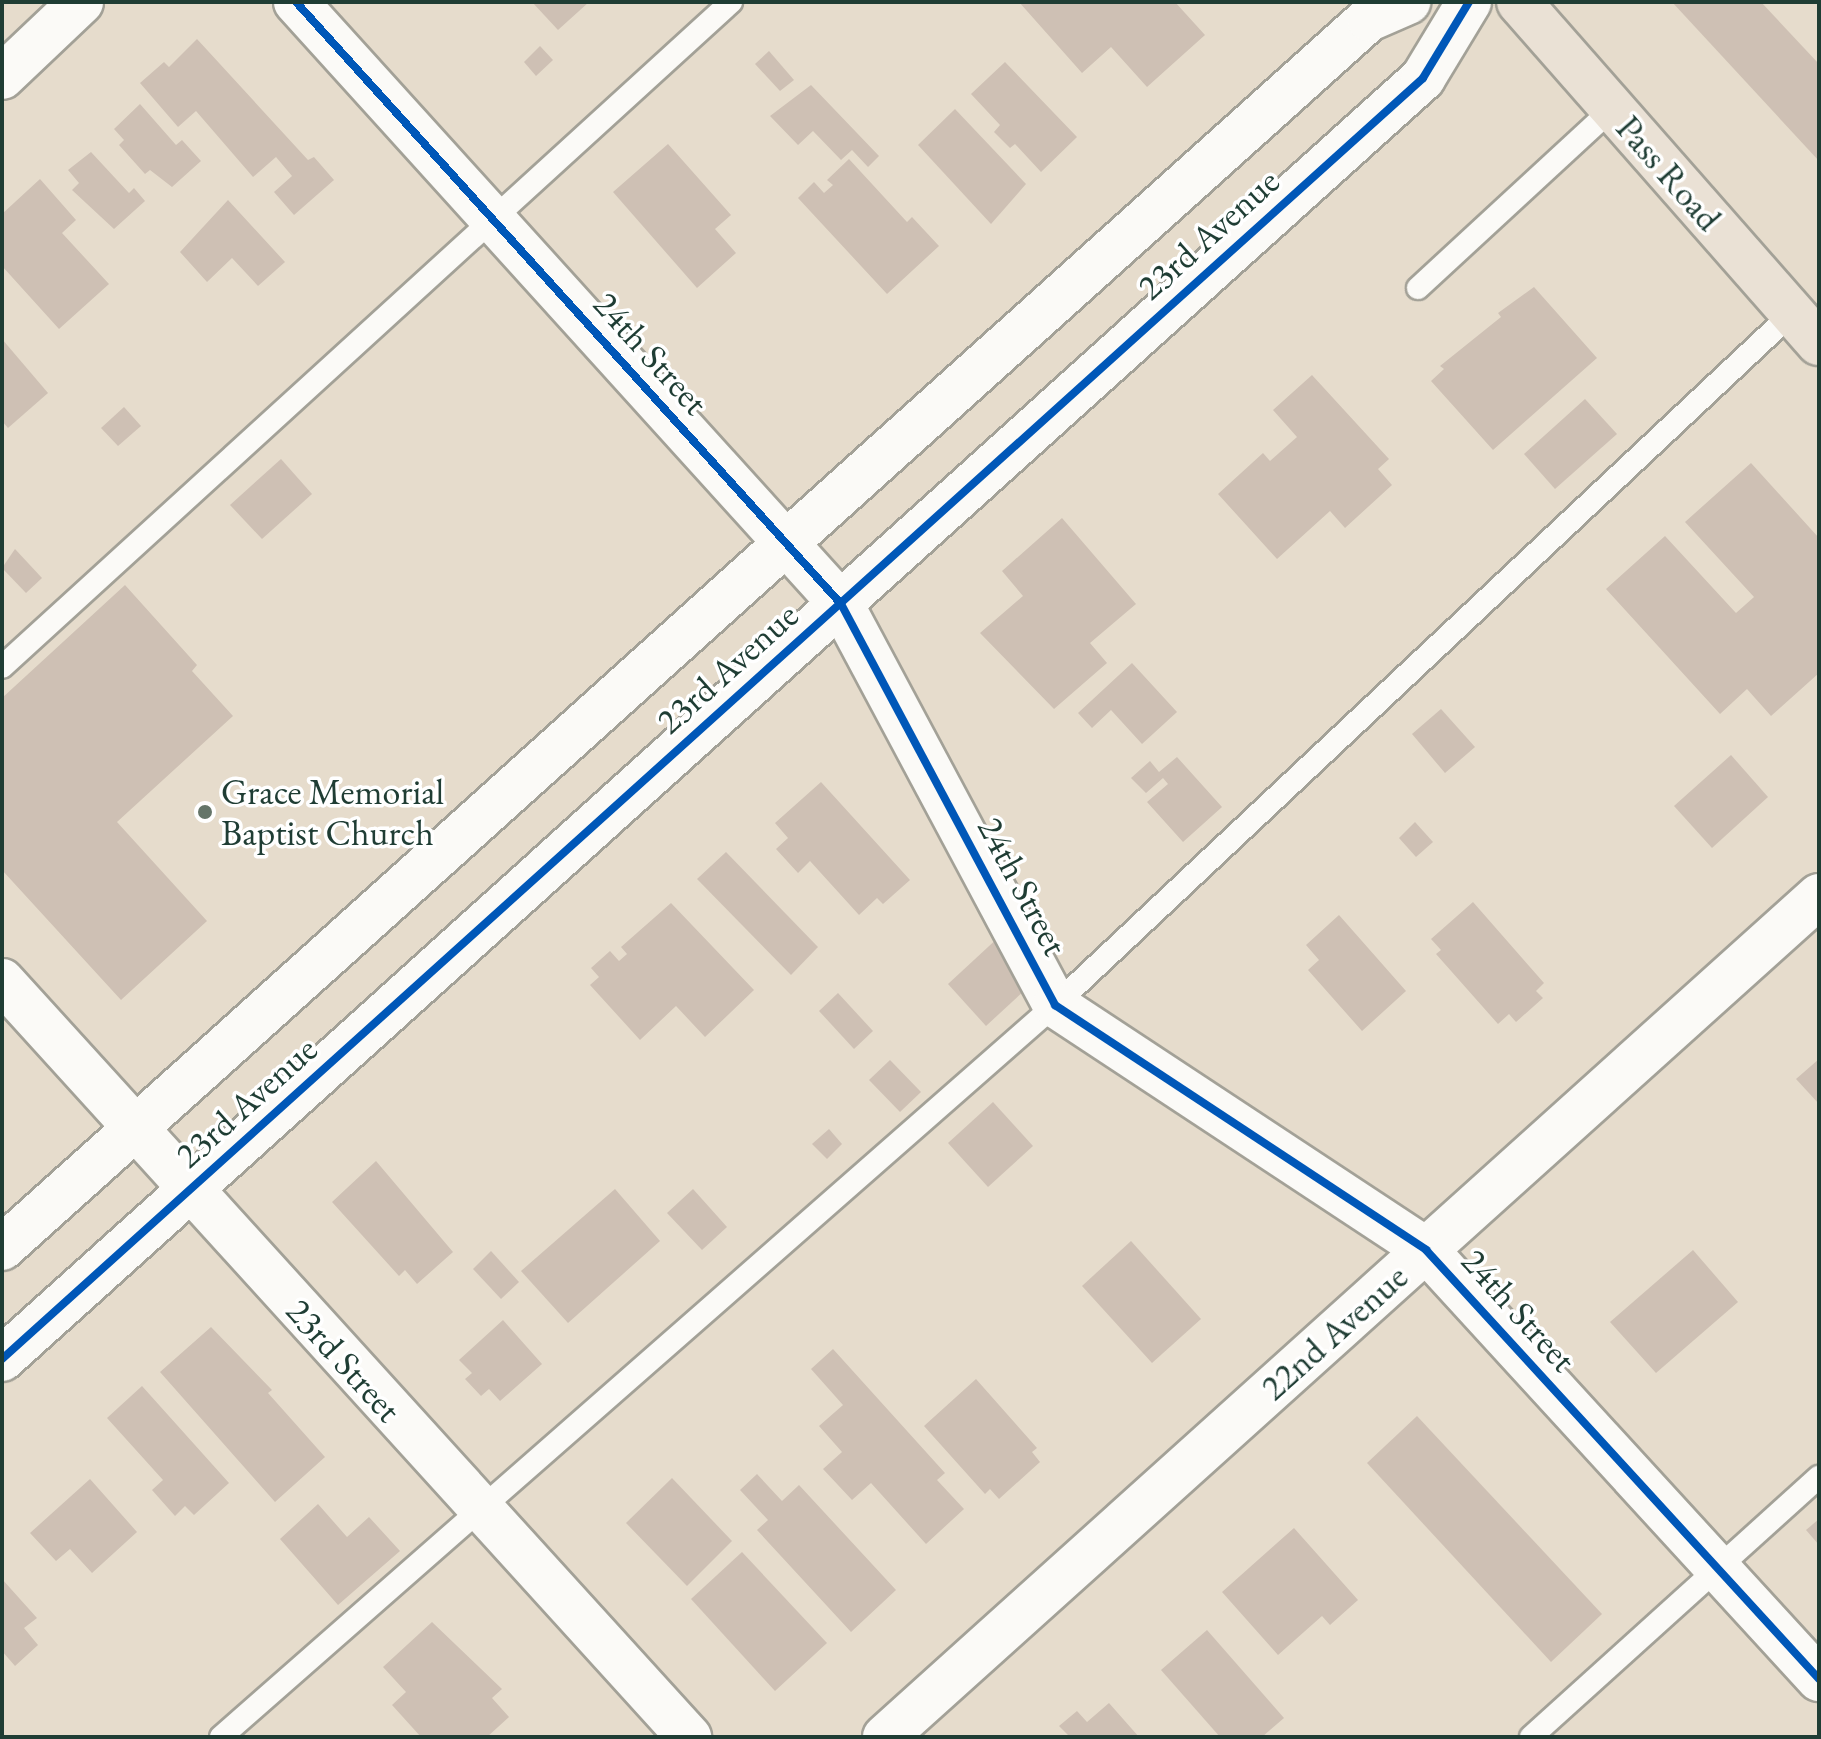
<!DOCTYPE html>
<style>
body{margin:0}
#map{position:relative;width:1821px;height:1739px;overflow:hidden;background:#e6dccc;font-family:"EB Garamond",serif}
div>[style]{position:absolute}
.building>*{inset:0;background:#cec0b4}
.roads{filter:drop-shadow(2px 0 #a3a197) drop-shadow(-2px 0 #a3a197) drop-shadow(0 2px #a3a197) drop-shadow(0 -2px #a3a197)}
.service>*{height:22px;margin:-11px;padding:0 11px;transform-origin:11px;border-radius:11px;background:#fbfaf7}
.minor>*{height:44px;margin:-22px;padding:0 22px;transform-origin:22px;border-radius:22px;background:#fbfaf7}
.tertiary>*{height:44px;margin:-22px;padding:0 22px;transform-origin:22px;border-radius:22px;background:#fbfaf7}
.primary>*{height:44px;margin:-22px;padding:0 22px;transform-origin:22px;border-radius:22px;background:#eae1d5}
.cycleway>*{height:8px;margin:-4px;padding:0 4px;transform-origin:4px;border-radius:4px;background:#0057b8}
.dots>*{width:22px;height:22px;translate:-50% -50%;box-sizing:border-box;border:4px solid #fff;border-radius:50%}
span{translate:-50% -50%;white-space:nowrap;text-align:center;line-height:1.15;-webkit-text-stroke:7px #fff;paint-order:stroke}
.street-label{font-size:36px;color:#1f3d34}
.poi-label{font-size:36px;color:#1f3d34}
.left{translate:0 -50%;text-align:left}
.frame{position:absolute;inset:0;border:4px solid #1f3d34;pointer-events:none}
</style>
<div id="map">
<div class="building">
<i style="clip-path:polygon(532px 2px,589px 2px,558px 30px)"></i>
<i style="clip-path:polygon(1019px 2px,1175px 2px,1205px 35px,1147px 87px,1111px 47px,1082px 73px)"></i>
<i style="clip-path:polygon(1672px 2px,1761px 2px,1819px 64px,1819px 161px)"></i>
<i style="clip-path:polygon(197px 39px,308px 160px,314px 157px,334px 180px,294px 215px,274px 192px,292px 176px,276px 157px,253px 177px,196px 111px,178px 127px,140px 83px,164px 62px,169px 67px)"></i>
<i style="clip-path:polygon(540px 46px,553px 60px,536px 76px,524px 62px)"></i>
<i style="clip-path:polygon(769px 51px,794px 80px,780px 91px,755px 64px)"></i>
<i style="clip-path:polygon(1005px 62px,1077px 137px,1041px 172px,1015px 144px,1010px 148px,994px 132px,1000px 125px,971px 94px)"></i>
<i style="clip-path:polygon(811px 85px,879px 156px,868px 167px,852px 150px,841px 160px,813px 131px,798px 145px,770px 116px)"></i>
<i style="clip-path:polygon(140px 104px,176px 145px,182px 140px,201px 161px,172px 187px,150px 170px,145px 174px,119px 145px,124px 140px,114px 129px)"></i>
<i style="clip-path:polygon(955px 109px,1026px 184px,991px 224px,918px 145px)"></i>
<i style="clip-path:polygon(668px 144px,731px 215px,715px 229px,736px 253px,697px 288px,613px 192px)"></i>
<i style="clip-path:polygon(91px 152px,129px 193px,134px 188px,145px 201px,114px 229px,72px 190px,79px 183px,68px 170px)"></i>
<i style="clip-path:polygon(849px 159px,907px 222px,912px 217px,939px 246px,887px 294px,798px 198px,814px 182px,824px 193px,833px 185px,827px 180px)"></i>
<i style="clip-path:polygon(40px 179px,76px 220px,62px 233px,109px 284px,59px 329px,2px 266px,2px 214px)"></i>
<i style="clip-path:polygon(228px 200px,285px 262px,258px 286px,232px 258px,207px 282px,180px 252px)"></i>
<i style="clip-path:polygon(1534px 287px,1597px 358px,1493px 450px,1431px 381px,1444px 369px,1440px 366px,1501px 317px,1498px 313px)"></i>
<i style="clip-path:polygon(2px 339px,48px 393px,8px 428px,2px 421px)"></i>
<i style="clip-path:polygon(1312px 375px,1389px 459px,1378px 469px,1392px 485px,1345px 528px,1330px 511px,1277px 559px,1218px 494px,1263px 453px,1270px 461px,1297px 437px,1273px 410px)"></i>
<i style="clip-path:polygon(1585px 399px,1617px 434px,1555px 489px,1524px 454px)"></i>
<i style="clip-path:polygon(124px 407px,141px 426px,118px 446px,101px 428px)"></i>
<i style="clip-path:polygon(281px 459px,312px 494px,262px 539px,230px 505px)"></i>
<i style="clip-path:polygon(1751px 463px,1819px 538px,1819px 673px,1771px 716px,1747px 689px,1720px 714px,1606px 589px,1665px 536px,1736px 613px,1754px 597px,1685px 522px)"></i>
<i style="clip-path:polygon(1062px 518px,1136px 604px,1090px 643px,1107px 663px,1054px 709px,980px 633px,1023px 596px,1002px 571px)"></i>
<i style="clip-path:polygon(15px 549px,42px 578px,26px 593px,2px 568px)"></i>
<i style="clip-path:polygon(125px 585px,197px 665px,192px 671px,233px 716px,117px 822px,207px 921px,121px 1000px,2px 870px,2px 698px)"></i>
<i style="clip-path:polygon(1132px 663px,1177px 712px,1142px 744px,1111px 710px,1092px 728px,1078px 713px)"></i>
<i style="clip-path:polygon(1441px 709px,1475px 747px,1445px 773px,1412px 734px)"></i>
<i style="clip-path:polygon(1731px 755px,1768px 797px,1712px 848px,1674px 806px)"></i>
<i style="clip-path:polygon(1177px 757px,1222px 807px,1183px 842px,1147px 802px,1168px 784px,1163px 778px,1146px 793px,1131px 778px,1150px 761px,1159px 772px)"></i>
<i style="clip-path:polygon(821px 782px,910px 880px,883px 904px,877px 898px,859px 915px,810px 861px,798px 873px,776px 849px,788px 838px,775px 823px)"></i>
<i style="clip-path:polygon(1415px 822px,1433px 842px,1416px 857px,1399px 838px)"></i>
<i style="clip-path:polygon(726px 852px,818px 947px,791px 975px,697px 879px)"></i>
<i style="clip-path:polygon(1473px 902px,1544px 983px,1536px 991px,1543px 998px,1516px 1022px,1509px 1014px,1498px 1024px,1436px 954px,1441px 950px,1431px 939px)"></i>
<i style="clip-path:polygon(671px 903px,754px 990px,705px 1037px,676px 1006px,640px 1040px,590px 985px,599px 977px,591px 968px,610px 951px,619px 961px,627px 954px,621px 947px)"></i>
<i style="clip-path:polygon(1339px 915px,1406px 991px,1362px 1031px,1308px 970px,1319px 960px,1306px 945px)"></i>
<i style="clip-path:polygon(1001px 935px,1039px 977px,986px 1026px,948px 984px)"></i>
<i style="clip-path:polygon(838px 993px,873px 1031px,854px 1049px,819px 1011px)"></i>
<i style="clip-path:polygon(1819px 1059px,1819px 1104px,1796px 1079px)"></i>
<i style="clip-path:polygon(890px 1060px,921px 1092px,900px 1112px,869px 1080px)"></i>
<i style="clip-path:polygon(993px 1102px,1033px 1146px,988px 1187px,948px 1143px)"></i>
<i style="clip-path:polygon(829px 1129px,842px 1144px,827px 1159px,812px 1144px)"></i>
<i style="clip-path:polygon(376px 1161px,453px 1252px,417px 1284px,405px 1270px,399px 1276px,332px 1202px)"></i>
<i style="clip-path:polygon(615px 1189px,660px 1241px,568px 1323px,521px 1271px)"></i>
<i style="clip-path:polygon(693px 1189px,727px 1227px,702px 1250px,667px 1213px)"></i>
<i style="clip-path:polygon(1131px 1241px,1201px 1319px,1152px 1363px,1082px 1286px)"></i>
<i style="clip-path:polygon(1693px 1250px,1738px 1302px,1656px 1373px,1610px 1322px)"></i>
<i style="clip-path:polygon(491px 1251px,519px 1282px,501px 1299px,473px 1269px)"></i>
<i style="clip-path:polygon(503px 1320px,542px 1364px,500px 1401px,489px 1389px,481px 1396px,465px 1379px,472px 1373px,459px 1360px)"></i>
<i style="clip-path:polygon(211px 1327px,272px 1390px,268px 1393px,325px 1457px,275px 1502px,160px 1372px)"></i>
<i style="clip-path:polygon(833px 1349px,945px 1473px,937px 1480px,964px 1509px,926px 1544px,871px 1483px,852px 1500px,823px 1469px,842px 1452px,819px 1426px,843px 1405px,811px 1369px)"></i>
<i style="clip-path:polygon(976px 1379px,1037px 1448px,1032px 1452px,1040px 1462px,999px 1499px,990px 1489px,985px 1494px,924px 1426px)"></i>
<i style="clip-path:polygon(142px 1386px,229px 1483px,194px 1515px,185px 1506px,175px 1516px,152px 1490px,163px 1480px,107px 1418px)"></i>
<i style="clip-path:polygon(1417px 1416px,1602px 1614px,1551px 1662px,1367px 1463px)"></i>
<i style="clip-path:polygon(757px 1474px,782px 1501px,799px 1485px,896px 1590px,851px 1632px,757px 1530px,768px 1520px,740px 1490px)"></i>
<i style="clip-path:polygon(672px 1478px,732px 1541px,687px 1586px,626px 1523px)"></i>
<i style="clip-path:polygon(90px 1479px,137px 1532px,92px 1573px,70px 1549px,56px 1561px,30px 1533px)"></i>
<i style="clip-path:polygon(318px 1504px,347px 1537px,369px 1517px,400px 1551px,338px 1605px,280px 1539px)"></i>
<i style="clip-path:polygon(1819px 1519px,1819px 1545px,1806px 1530px)"></i>
<i style="clip-path:polygon(1294px 1528px,1358px 1600px,1330px 1625px,1322px 1616px,1278px 1655px,1222px 1592px)"></i>
<i style="clip-path:polygon(742px 1552px,827px 1643px,775px 1691px,691px 1599px)"></i>
<i style="clip-path:polygon(2px 1579px,37px 1618px,24px 1628px,38px 1645px,15px 1666px,2px 1651px)"></i>
<i style="clip-path:polygon(432px 1622px,502px 1689px,492px 1698px,509px 1717px,487px 1737px,421px 1737px,392px 1705px,406px 1692px,383px 1667px)"></i>
<i style="clip-path:polygon(1207px 1630px,1284px 1718px,1262px 1737px,1220px 1737px,1161px 1670px)"></i>
<i style="clip-path:polygon(1109px 1703px,1139px 1737px,1070px 1737px,1059px 1726px,1077px 1711px,1087px 1722px)"></i>
</div>
<div class="roads">
<div class="service">
<i style="left:1418px;top:288px;width:264px;rotate:-42.7deg"></i>
<i style="left:2px;top:667px;width:987px;rotate:-42.37deg"></i>
<i style="left:221px;top:1737px;width:1110px;rotate:-41.27deg"></i>
<i style="left:1055px;top:1005px;width:1010px;rotate:-43.19deg"></i>
<i style="left:1531px;top:1737px;width:388px;rotate:-42.1deg"></i>
</div>
<div class="minor">
<i style="left:296px;top:2px;width:812px;rotate:47.84deg"></i>
<i style="left:841px;top:604px;width:455px;rotate:61.9deg"></i>
<i style="left:1055px;top:1005px;width:445px;rotate:33.4deg"></i>
<i style="left:1426px;top:1250px;width:582px;rotate:47.51deg"></i>
<i style="left:2px;top:77px;width:109px;rotate:-43.5deg"></i>
<i style="left:2px;top:981px;width:1022px;rotate:47.74deg"></i>
<i style="left:885px;top:1737px;width:1257px;rotate:-42deg"></i>
</div>
<div class="tertiary">
<i style="left:2px;top:1248px;width:1838px;rotate:-41.96deg"></i>
<i style="left:1369px;top:19px;width:43px;rotate:-23.6deg"></i>
<i style="left:2px;top:1359px;width:1913px;rotate:-42.03deg"></i>
<i style="left:1423px;top:78px;width:89px;rotate:-58.8deg"></i>
</div>
<div class="primary">
<i style="left:1519px;top:2px;width:454px;rotate:48.7deg"></i>
</div>
</div>
<div class="cycleway">
<i style="left:296px;top:2px;width:812px;rotate:47.84deg"></i>
<i style="left:841px;top:604px;width:455px;rotate:61.9deg"></i>
<i style="left:1055px;top:1005px;width:445px;rotate:33.4deg"></i>
<i style="left:1426px;top:1250px;width:582px;rotate:47.51deg"></i>
<i style="left:2px;top:1359px;width:1913px;rotate:-42.03deg"></i>
<i style="left:1423px;top:78px;width:89px;rotate:-58.8deg"></i>
</div>
<div class="dots">
<i style="left:205px;top:812px;background:#657569"></i>
</div>
<div class="street-label">
<span style="left:1669px;top:173px;rotate:49deg">Pass Road</span>
<span style="left:1208px;top:234px;rotate:-42deg">23rd Avenue</span>
<span style="left:651px;top:353px;rotate:48deg">24th Street</span>
<span style="left:727px;top:668px;rotate:-42deg">23rd Avenue</span>
<span style="left:1023px;top:886px;rotate:62deg">24th Street</span>
<span style="left:246px;top:1102px;rotate:-42deg">23rd Avenue</span>
<span style="left:1519px;top:1310px;rotate:48deg">24th Street</span>
<span style="left:1334px;top:1332px;rotate:-42deg">22nd Avenue</span>
<span style="left:344px;top:1360px;rotate:48deg">23rd Street</span>
</div>
<div class="poi-label">
<span class="left" style="left:221px;top:812px">Grace Memorial<br>Baptist Church</span>
</div>
<div class="frame"></div>
</div>
